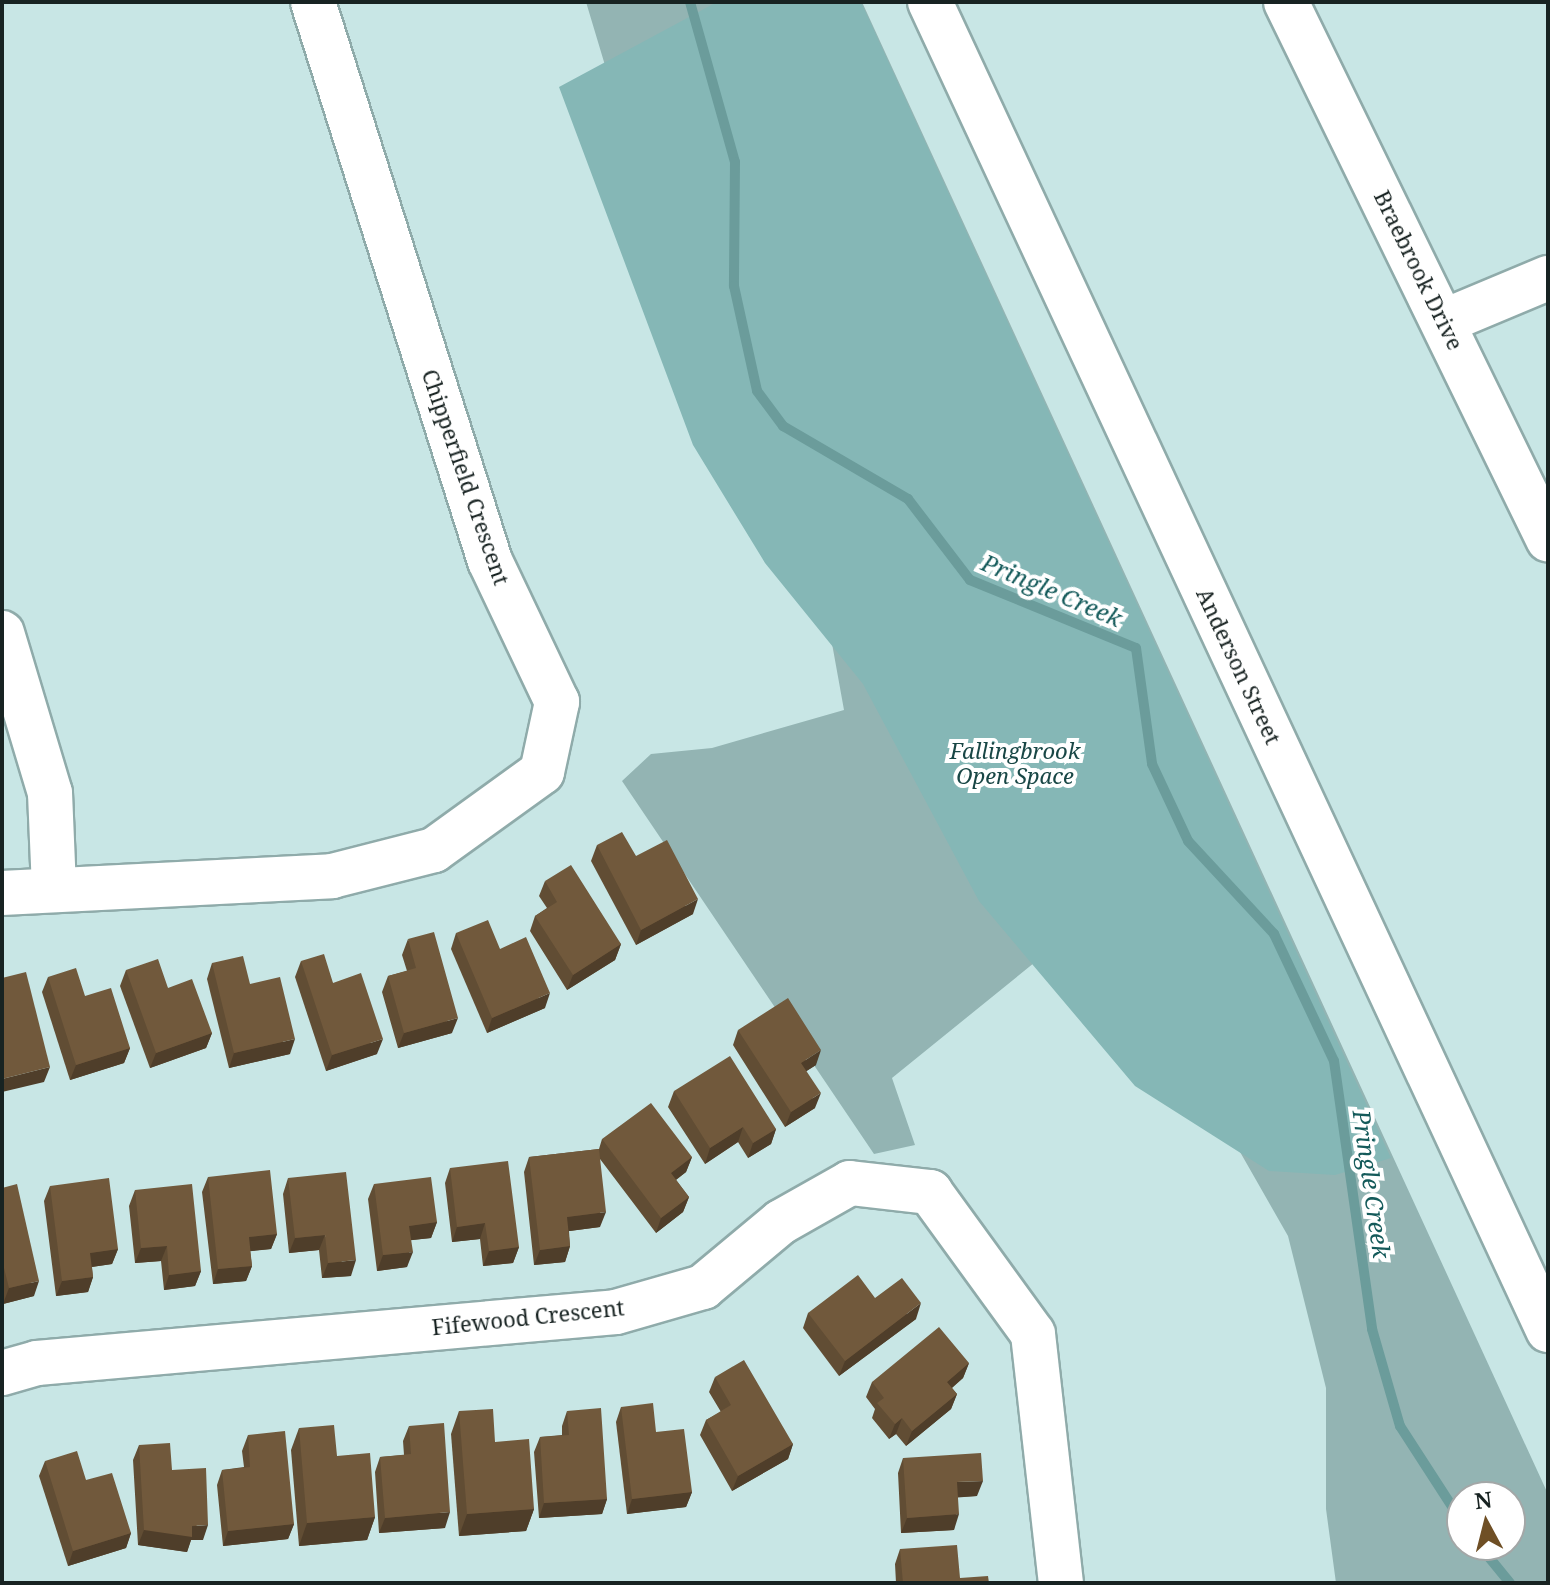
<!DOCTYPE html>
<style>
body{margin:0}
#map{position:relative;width:1550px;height:1585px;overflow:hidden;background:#c8e6e5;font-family:"Noto Serif",serif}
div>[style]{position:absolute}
.green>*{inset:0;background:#93b4b3}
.forest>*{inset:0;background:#85b7b6}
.stream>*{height:10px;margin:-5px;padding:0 5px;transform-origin:5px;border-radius:5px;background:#6b9c9b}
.roads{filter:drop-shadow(2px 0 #8fabaa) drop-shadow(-2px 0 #8fabaa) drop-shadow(0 2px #8fabaa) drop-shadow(0 -2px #8fabaa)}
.minor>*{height:44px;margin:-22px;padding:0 22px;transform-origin:22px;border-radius:22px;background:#fff}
.wall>*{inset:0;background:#614d34}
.shaded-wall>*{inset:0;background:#4f3e2a}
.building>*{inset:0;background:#71593c}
span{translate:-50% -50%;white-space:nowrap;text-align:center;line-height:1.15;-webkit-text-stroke:8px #fff;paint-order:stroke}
.street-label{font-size:22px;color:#182322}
.park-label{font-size:22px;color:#194746;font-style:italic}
.water-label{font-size:24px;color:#145a5a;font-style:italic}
.frame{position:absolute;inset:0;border:4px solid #182322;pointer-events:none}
.north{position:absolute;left:1446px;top:1481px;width:80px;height:80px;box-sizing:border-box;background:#fff;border:2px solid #a3a7a7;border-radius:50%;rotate:353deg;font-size:22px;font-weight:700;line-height:32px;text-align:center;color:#182322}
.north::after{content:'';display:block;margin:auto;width:28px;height:36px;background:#6f4f25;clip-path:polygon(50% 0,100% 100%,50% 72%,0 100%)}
</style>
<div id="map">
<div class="green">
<i style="clip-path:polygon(evenodd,586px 2px,862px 2px,1548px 1494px,1548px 1583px,1336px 1583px,1326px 1509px,1326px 1388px,1288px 1236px,1191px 1066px,1071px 933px,892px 1078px,915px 1145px,874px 1154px,622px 781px,651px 754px,712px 748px,844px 710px,831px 638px,683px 325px,586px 2px,1462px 1497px,1510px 1497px,1510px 1545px,1462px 1545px,1462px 1497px)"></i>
</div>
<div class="forest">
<i style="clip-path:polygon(717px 2px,861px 2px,1391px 1158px,1335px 1175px,1269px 1171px,1135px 1086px,979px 901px,863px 684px,765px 563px,693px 445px,559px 87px)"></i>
</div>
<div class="stream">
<i style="left:690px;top:2px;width:166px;rotate:74.3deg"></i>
<i style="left:735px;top:162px;width:124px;rotate:90.5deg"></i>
<i style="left:734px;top:286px;width:107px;rotate:77.6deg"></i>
<i style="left:757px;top:391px;width:44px;rotate:53.4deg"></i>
<i style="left:783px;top:426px;width:145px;rotate:30.3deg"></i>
<i style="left:908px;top:499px;width:102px;rotate:52.6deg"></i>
<i style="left:970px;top:580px;width:179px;rotate:22.3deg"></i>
<i style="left:1136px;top:648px;width:117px;rotate:82.1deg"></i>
<i style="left:1152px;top:764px;width:85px;rotate:64.9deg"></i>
<i style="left:1188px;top:841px;width:127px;rotate:47.2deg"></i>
<i style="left:1274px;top:934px;width:140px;rotate:64.7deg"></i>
<i style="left:1334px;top:1061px;width:271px;rotate:81.9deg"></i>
<i style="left:1372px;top:1329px;width:101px;rotate:73.9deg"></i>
<i style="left:1400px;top:1426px;width:114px;rotate:57.1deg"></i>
<i style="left:1479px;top:1545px;width:49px;rotate:50.8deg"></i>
</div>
<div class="roads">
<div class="minor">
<i style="left:930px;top:2px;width:1465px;rotate:65.04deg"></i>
<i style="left:1286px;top:2px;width:598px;rotate:63.99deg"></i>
<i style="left:1445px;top:321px;width:112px;rotate:-22.7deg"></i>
<i style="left:2px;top:633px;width:167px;rotate:73.3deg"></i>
<i style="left:50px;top:793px;width:95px;rotate:87.6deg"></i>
<i style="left:2px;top:893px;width:330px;rotate:-2.9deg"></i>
<i style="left:332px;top:876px;width:105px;rotate:-14.3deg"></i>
<i style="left:434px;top:850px;width:133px;rotate:-35.8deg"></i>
<i style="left:542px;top:772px;width:72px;rotate:-77.9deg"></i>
<i style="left:557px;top:702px;width:156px;rotate:-115.4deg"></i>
<i style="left:490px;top:561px;width:586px;rotate:-107.57deg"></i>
<i style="left:2px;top:1373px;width:36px;rotate:-16deg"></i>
<i style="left:37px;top:1363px;width:581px;rotate:-5.03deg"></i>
<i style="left:616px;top:1312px;width:91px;rotate:-16deg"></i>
<i style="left:703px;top:1287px;width:102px;rotate:-39.8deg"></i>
<i style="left:781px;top:1222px;width:79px;rotate:-29.5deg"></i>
<i style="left:850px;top:1183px;width:81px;rotate:6.4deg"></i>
<i style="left:930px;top:1192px;width:175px;rotate:54deg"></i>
<i style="left:1033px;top:1334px;width:251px;rotate:83.6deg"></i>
</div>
</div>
<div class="wall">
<i style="clip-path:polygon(597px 845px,636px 856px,693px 914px,636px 945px,591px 861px)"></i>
<i style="clip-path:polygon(545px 881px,621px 944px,615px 960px,567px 990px,530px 931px,535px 916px,547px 908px,539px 896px)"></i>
<i style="clip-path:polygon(456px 933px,500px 949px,545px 1008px,487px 1033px,451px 949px)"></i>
<i style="clip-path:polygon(408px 939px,452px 1033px,398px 1048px,382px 992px,388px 976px,407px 971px,402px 955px)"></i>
<i style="clip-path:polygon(301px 961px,333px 983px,377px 1054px,326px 1071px,295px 977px)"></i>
<i style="clip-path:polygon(212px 963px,250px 984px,290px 1054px,229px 1068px,207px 979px)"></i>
<i style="clip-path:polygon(126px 970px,168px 988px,212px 1033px,206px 1048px,150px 1068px,120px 986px)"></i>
<i style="clip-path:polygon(48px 977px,85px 996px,130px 1048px,124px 1063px,70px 1080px,42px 992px)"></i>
<i style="clip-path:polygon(738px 1030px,816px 1065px,806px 1071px,815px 1108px,785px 1127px,733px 1045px)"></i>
<i style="clip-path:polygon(674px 1091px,776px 1129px,771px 1144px,748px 1158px,738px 1142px,705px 1164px,668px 1107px)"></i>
<i style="clip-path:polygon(602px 1139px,692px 1157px,686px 1172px,676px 1180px,689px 1197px,683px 1212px,656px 1233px,600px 1159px,600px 1227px,569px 1231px,570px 1246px,565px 1262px,534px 1265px,524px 1172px,529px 1157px,599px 1149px)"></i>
<i style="clip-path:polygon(450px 1168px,519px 1247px,513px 1263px,483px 1266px,480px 1239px,452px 1242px,445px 1183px)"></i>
<i style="clip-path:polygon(208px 1177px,277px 1234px,271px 1249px,250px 1251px,252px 1266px,246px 1281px,213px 1284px,202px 1192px)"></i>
<i style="clip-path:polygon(288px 1178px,351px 1276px,322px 1278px,319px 1250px,289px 1253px,283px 1194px)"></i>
<i style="clip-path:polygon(374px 1184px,437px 1222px,431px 1238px,411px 1240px,407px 1267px,377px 1271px,368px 1199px)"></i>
<i style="clip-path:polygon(50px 1186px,118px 1249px,112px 1264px,92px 1267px,93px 1277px,88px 1292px,56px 1296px,44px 1201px)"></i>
<i style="clip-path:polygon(2px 1188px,34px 1296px,3px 1304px,2px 1298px)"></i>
<i style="clip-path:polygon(135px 1190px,201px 1271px,195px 1286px,164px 1290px,161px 1261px,135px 1263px,129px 1206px)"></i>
<i style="clip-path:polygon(875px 1298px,916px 1319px,839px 1376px,803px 1328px,808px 1313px)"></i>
<i style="clip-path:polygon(969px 1363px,963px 1378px,952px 1388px,957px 1394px,951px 1409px,906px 1446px,896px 1434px,889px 1439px,872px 1418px,875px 1409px,866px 1397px,872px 1382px)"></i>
<i style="clip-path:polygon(715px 1377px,793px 1444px,788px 1459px,732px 1491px,700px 1435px,706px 1420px,721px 1412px,709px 1392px)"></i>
<i style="clip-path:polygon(621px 1407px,656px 1432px,692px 1492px,686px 1507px,627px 1514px,616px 1422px)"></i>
<i style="clip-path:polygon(459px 1411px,495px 1442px,534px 1509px,526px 1531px,459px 1536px,451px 1434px)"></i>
<i style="clip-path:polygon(567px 1411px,607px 1499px,602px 1514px,539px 1518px,534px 1452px,540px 1437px,562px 1435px,562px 1426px)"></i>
<i style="clip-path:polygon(409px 1426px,445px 1528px,379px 1533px,375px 1472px,380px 1457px,404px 1455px,403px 1441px)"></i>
<i style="clip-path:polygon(299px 1428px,337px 1456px,375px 1517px,367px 1540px,299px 1546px,291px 1450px)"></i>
<i style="clip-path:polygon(248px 1435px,294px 1524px,288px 1539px,223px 1546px,217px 1485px,222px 1470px,244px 1467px,242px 1451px)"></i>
<i style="clip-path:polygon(139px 1445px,172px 1470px,203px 1540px,191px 1540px,187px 1552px,138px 1545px,133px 1460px)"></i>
<i style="clip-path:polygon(903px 1458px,977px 1496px,958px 1497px,954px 1530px,901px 1533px,898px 1473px)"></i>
<i style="clip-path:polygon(45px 1461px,86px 1480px,131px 1533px,126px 1548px,68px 1566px,39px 1476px)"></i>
<i style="clip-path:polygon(900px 1549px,960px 1578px,989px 1583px,896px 1583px,895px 1564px)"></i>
</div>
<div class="shaded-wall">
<i style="clip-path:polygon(698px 899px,693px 914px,636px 945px,641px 930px)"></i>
<i style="clip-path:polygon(621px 944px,615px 960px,567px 990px,573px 975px)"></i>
<i style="clip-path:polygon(550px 993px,545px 1008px,487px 1033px,492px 1018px)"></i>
<i style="clip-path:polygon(458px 1018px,452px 1033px,398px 1048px,404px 1033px)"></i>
<i style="clip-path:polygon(212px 1033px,206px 1048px,150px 1068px,156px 1053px)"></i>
<i style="clip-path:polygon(295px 1039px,290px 1054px,229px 1068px,234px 1053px)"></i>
<i style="clip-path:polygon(383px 1039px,377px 1054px,326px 1071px,332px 1055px)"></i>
<i style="clip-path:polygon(130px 1048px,124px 1063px,70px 1080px,76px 1065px)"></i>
<i style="clip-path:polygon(821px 1050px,816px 1065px,796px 1078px,801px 1063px)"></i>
<i style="clip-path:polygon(50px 1067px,44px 1082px,2px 1092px,2px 1079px)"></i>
<i style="clip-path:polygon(821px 1093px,815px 1108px,785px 1127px,791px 1112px)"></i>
<i style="clip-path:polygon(743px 1127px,738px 1142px,705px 1164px,710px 1148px)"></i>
<i style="clip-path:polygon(776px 1129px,771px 1144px,748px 1158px,753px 1143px)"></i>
<i style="clip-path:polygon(692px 1157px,686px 1172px,665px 1188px,671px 1173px)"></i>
<i style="clip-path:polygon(689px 1197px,683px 1212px,656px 1233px,661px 1218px)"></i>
<i style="clip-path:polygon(606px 1212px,600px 1227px,562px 1232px,567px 1217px)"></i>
<i style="clip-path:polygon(437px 1222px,431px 1238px,404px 1241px,409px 1226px)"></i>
<i style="clip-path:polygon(485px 1223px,480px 1239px,452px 1242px,457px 1227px)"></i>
<i style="clip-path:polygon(277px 1234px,271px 1249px,243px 1252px,249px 1237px)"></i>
<i style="clip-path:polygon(325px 1235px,319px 1250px,289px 1253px,295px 1238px)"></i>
<i style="clip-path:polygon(167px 1246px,161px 1261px,135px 1263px,141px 1248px)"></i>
<i style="clip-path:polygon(570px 1246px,565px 1262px,534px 1265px,540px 1250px)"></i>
<i style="clip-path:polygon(519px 1247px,513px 1263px,483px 1266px,489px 1251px)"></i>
<i style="clip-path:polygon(118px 1249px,112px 1264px,84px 1268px,90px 1253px)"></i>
<i style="clip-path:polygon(413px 1252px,407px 1267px,377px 1271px,383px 1255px)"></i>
<i style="clip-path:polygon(356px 1260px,351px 1276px,322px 1278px,328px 1263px)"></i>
<i style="clip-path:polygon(252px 1266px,246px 1281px,213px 1284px,218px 1269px)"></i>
<i style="clip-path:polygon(201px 1271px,195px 1286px,164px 1290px,169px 1275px)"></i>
<i style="clip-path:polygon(93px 1277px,88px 1292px,56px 1296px,62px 1281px)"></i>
<i style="clip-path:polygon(39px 1281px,34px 1296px,3px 1304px,9px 1288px)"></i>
<i style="clip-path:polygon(921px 1303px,916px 1319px,839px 1376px,845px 1361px)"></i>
<i style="clip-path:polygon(969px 1363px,963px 1378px,941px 1397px,947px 1382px)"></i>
<i style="clip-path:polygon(957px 1394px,951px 1409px,906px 1446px,912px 1431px)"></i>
<i style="clip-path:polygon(902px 1418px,896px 1434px,889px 1439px,895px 1424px)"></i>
<i style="clip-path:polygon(793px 1444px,788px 1459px,732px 1491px,738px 1476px)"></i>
<i style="clip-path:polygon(983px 1481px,977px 1496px,951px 1498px,957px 1482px)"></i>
<i style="clip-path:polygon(692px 1492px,686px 1507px,627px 1514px,632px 1499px)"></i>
<i style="clip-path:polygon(607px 1499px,602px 1514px,539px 1518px,544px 1503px)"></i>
<i style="clip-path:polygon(534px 1509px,526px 1531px,459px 1536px,467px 1514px)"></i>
<i style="clip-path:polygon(450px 1512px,445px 1528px,379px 1533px,385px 1518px)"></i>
<i style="clip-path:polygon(959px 1514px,954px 1530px,901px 1533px,907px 1518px)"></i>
<i style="clip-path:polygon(375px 1517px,367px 1540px,299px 1546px,307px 1523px)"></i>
<i style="clip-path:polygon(294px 1524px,288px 1539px,223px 1546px,228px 1531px)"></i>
<i style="clip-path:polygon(208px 1525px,203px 1540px,191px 1540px,187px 1552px,138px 1545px,144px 1530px)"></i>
<i style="clip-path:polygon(131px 1533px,126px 1548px,68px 1566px,73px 1551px)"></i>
</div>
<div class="building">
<i style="clip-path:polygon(622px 832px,636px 856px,667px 840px,698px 899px,641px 930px,597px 845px)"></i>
<i style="clip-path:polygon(571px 865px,621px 944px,573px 975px,535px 916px,557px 902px,545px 881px)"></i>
<i style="clip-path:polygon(488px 920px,500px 949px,526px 937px,550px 993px,492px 1018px,456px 933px)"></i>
<i style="clip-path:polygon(434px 932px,458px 1018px,404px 1033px,388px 976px,416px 968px,408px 939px)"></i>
<i style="clip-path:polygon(324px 954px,333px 983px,361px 973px,383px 1039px,332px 1055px,301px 961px)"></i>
<i style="clip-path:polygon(243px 956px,250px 984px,280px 977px,295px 1039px,234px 1053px,212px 963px)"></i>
<i style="clip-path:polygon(158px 959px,168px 988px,192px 979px,212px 1033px,156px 1053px,126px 970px)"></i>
<i style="clip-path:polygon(76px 968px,85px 996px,111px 988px,130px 1048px,76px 1065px,48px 977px)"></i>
<i style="clip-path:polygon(26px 972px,50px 1067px,2px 1079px,2px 978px)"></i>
<i style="clip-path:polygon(788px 998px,821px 1050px,801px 1063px,821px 1093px,791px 1112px,738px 1030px)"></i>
<i style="clip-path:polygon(730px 1056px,776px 1129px,753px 1143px,743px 1127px,710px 1148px,674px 1091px)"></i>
<i style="clip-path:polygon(651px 1103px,692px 1157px,671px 1173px,689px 1197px,661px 1218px,602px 1139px)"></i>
<i style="clip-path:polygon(599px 1149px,606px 1212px,567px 1217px,570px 1246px,540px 1250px,529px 1157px)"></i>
<i style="clip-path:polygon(508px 1161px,519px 1247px,489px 1251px,485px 1223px,457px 1227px,450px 1168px)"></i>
<i style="clip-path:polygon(270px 1170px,277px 1234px,249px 1237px,252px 1266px,218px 1269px,208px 1177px)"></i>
<i style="clip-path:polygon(346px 1172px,356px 1260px,328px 1263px,325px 1235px,295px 1238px,288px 1178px)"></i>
<i style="clip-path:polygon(431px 1177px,437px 1222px,409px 1226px,413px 1252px,383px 1255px,374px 1184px)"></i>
<i style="clip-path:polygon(109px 1178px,118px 1249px,90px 1253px,93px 1277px,62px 1281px,50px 1186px)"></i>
<i style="clip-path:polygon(17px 1184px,39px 1281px,9px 1288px,2px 1260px,2px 1188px)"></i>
<i style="clip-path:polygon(192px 1184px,201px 1271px,169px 1275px,167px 1246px,141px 1248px,135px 1190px)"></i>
<i style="clip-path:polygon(858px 1275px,875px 1298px,902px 1278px,921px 1303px,845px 1361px,808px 1313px)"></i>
<i style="clip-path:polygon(939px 1327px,969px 1363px,947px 1382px,957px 1394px,912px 1431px,902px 1418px,895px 1424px,877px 1403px,884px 1398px,872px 1382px)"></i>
<i style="clip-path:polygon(744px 1360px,793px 1444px,738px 1476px,706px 1420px,731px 1405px,715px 1377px)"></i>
<i style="clip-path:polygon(653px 1403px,656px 1432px,684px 1429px,692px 1492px,632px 1499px,621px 1407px)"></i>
<i style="clip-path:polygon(601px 1408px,607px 1499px,544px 1503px,540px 1437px,569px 1435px,567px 1411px)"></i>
<i style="clip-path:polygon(493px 1409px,495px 1442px,529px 1439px,534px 1509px,467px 1514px,459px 1411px)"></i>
<i style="clip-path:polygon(444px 1423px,450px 1512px,385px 1518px,380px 1457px,411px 1454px,409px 1426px)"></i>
<i style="clip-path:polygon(334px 1425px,337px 1456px,370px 1453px,375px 1517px,307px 1523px,299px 1428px)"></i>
<i style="clip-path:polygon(285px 1431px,294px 1524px,228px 1531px,222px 1470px,250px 1467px,248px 1435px)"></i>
<i style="clip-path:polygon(170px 1443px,172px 1470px,206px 1468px,208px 1525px,192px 1526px,192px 1537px,144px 1530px,139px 1445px)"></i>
<i style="clip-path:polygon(77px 1451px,86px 1480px,112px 1473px,131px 1533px,73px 1551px,45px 1461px)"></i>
<i style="clip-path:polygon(981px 1453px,983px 1481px,957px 1482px,959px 1514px,907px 1518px,903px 1458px)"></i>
<i style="clip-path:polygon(957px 1545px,960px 1578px,988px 1576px,989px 1583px,903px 1583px,900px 1549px)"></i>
</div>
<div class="street-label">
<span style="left:1419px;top:270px;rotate:64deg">Braebrook Drive</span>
<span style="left:466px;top:477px;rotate:71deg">Chipperfield Crescent</span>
<span style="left:1239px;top:666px;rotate:65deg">Anderson Street</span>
<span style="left:528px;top:1317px;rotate:-6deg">Fifewood Crescent</span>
</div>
<div class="park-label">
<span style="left:1015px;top:763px">Fallingbrook<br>Open Space</span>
</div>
<div class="water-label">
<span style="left:1052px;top:590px;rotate:23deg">Pringle Creek</span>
<span style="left:1372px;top:1184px;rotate:82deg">Pringle Creek</span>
</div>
<div class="frame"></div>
<div class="north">N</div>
</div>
